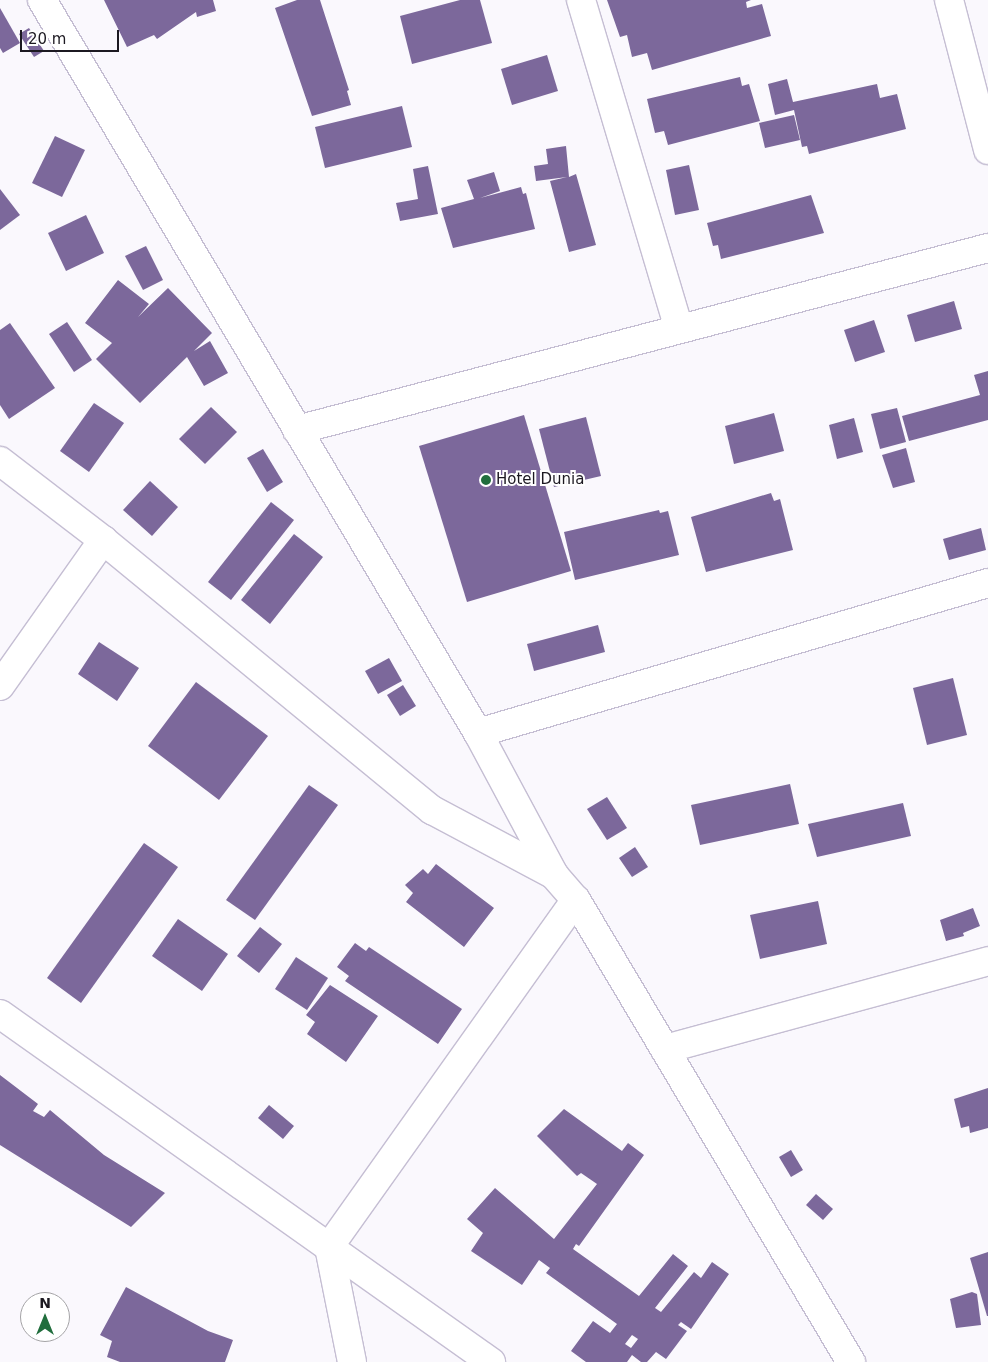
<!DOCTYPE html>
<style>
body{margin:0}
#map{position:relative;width:988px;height:1362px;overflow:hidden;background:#faf8fd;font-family:"DejaVu Sans",sans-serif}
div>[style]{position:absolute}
.building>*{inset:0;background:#7c689b}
.roads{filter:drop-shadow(1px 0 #c5bed3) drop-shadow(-1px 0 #c5bed3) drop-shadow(0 1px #c5bed3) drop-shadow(0 -1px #c5bed3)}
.minor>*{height:28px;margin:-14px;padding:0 14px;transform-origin:14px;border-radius:14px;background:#fff}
.dots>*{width:14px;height:14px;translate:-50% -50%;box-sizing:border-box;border:2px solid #fff;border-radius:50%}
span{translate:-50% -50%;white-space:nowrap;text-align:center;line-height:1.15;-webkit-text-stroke:4px #fff;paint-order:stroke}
.poi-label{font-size:15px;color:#1c1921}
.left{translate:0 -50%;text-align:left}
.north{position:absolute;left:20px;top:1292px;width:50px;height:50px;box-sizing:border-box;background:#fff;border:1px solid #a4a3a6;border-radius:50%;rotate:0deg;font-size:14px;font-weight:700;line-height:20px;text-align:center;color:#1c1921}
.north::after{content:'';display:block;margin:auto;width:18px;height:22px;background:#216e3d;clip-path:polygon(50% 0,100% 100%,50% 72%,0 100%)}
.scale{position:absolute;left:20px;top:30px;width:99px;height:22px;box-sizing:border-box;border:2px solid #1c1921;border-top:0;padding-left:6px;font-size:15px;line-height:18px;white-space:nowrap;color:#1c1921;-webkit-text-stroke:4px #fff;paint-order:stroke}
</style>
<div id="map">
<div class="building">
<i style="clip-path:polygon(104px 0,213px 0,216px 11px,197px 17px,196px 12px,157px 39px,154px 35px,127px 47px)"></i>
<i style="clip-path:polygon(297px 0,320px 0,349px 90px,347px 91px,351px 105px,312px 116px,275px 8px)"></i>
<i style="clip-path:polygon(460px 0,480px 0,492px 43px,412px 64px,400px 16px)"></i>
<i style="clip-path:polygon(607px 0,751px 0,746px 2px,747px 8px,762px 4px,771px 36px,652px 70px,647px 53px,632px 57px,627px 35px,620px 37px)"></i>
<i style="clip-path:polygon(0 8px,20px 43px,3px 53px,0 48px)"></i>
<i style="clip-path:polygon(29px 28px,44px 51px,34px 57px,19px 34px)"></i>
<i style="clip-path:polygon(547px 55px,558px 91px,512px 105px,501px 69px)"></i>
<i style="clip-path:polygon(740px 77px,742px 86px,749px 84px,760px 121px,668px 145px,664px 131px,655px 133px,647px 99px)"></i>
<i style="clip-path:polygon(787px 79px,793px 102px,877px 84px,880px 98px,897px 94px,906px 129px,809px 154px,807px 146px,802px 147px,794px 110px,775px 115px,768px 84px)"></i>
<i style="clip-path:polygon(402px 106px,412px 147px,325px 168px,315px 127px)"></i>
<i style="clip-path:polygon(794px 115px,800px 140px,765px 148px,759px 123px)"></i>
<i style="clip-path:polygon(55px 136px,85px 150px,62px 197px,32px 183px)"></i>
<i style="clip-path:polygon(566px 146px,569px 177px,576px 174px,596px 245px,569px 252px,550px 181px,567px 177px,536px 181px,534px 166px,548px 164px,546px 149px)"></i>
<i style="clip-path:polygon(689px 165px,699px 210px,675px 215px,666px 170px)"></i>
<i style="clip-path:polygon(428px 166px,438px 214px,400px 221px,396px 203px,418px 199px,413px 169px)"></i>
<i style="clip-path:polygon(494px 172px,500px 191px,480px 198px,521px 187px,523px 194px,526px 193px,535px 229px,453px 248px,441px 208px,474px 199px,467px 180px)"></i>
<i style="clip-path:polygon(0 189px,20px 215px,0 230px)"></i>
<i style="clip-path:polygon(811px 195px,824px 233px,721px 259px,718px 245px,713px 246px,707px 223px)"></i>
<i style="clip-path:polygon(86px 215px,104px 253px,66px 271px,48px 233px)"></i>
<i style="clip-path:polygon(146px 246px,163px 280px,143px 290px,125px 256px)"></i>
<i style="clip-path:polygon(118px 280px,149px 304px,138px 317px,168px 288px,212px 333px,194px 351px,210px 341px,228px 373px,204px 386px,187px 357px,140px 403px,96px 359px,112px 343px,85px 323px)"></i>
<i style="clip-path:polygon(954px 301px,962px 329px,915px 342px,907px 315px)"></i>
<i style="clip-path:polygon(874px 320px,885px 352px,855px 362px,844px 330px)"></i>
<i style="clip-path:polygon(67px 322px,92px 360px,74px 372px,49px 334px)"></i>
<i style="clip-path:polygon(10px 323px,55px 388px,9px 419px,0 405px,0 330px)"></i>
<i style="clip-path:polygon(988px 371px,988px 420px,909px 441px,902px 416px,980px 395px,974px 375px)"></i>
<i style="clip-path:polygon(94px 403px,124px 423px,89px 472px,60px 451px)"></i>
<i style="clip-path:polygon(211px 407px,237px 432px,205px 464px,179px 439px)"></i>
<i style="clip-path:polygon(897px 408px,906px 442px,880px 449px,871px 414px)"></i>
<i style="clip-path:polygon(774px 413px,784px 451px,734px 464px,725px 426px)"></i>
<i style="clip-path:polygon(524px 415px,571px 571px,467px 602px,419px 446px)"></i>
<i style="clip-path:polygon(586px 417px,601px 476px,554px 487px,539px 429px)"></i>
<i style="clip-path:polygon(854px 418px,863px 452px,837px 459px,829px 425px)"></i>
<i style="clip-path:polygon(906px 448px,915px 482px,893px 488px,882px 455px)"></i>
<i style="clip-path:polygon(263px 449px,283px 482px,267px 492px,247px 458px)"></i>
<i style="clip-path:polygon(150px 481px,178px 507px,152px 536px,123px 510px)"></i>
<i style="clip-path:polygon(771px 493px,774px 501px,780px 499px,793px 550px,706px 572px,691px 517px)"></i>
<i style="clip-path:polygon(271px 502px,294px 520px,231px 600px,208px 582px)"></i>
<i style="clip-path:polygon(659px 510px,660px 513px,668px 511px,679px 555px,575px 580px,564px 532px)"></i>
<i style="clip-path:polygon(981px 528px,986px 550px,949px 560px,943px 539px)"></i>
<i style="clip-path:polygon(294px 534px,323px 557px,270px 624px,241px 600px)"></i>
<i style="clip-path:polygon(598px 625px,605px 652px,534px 671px,527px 644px)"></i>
<i style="clip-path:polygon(99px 642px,139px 668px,117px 701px,78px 674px)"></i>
<i style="clip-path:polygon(389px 658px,402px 681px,378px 694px,365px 671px)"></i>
<i style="clip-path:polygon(953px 678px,967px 735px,927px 745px,913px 688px)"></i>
<i style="clip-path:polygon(196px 682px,268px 736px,219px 800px,148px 746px)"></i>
<i style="clip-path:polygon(403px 685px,416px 706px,400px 716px,387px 695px)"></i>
<i style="clip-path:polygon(790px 784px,799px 824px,700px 845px,691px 805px)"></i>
<i style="clip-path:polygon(309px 785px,338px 805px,255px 920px,226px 900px)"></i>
<i style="clip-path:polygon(607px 797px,627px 828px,607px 840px,587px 809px)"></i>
<i style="clip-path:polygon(903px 803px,911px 836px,817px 857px,808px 824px)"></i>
<i style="clip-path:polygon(144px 843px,178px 867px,81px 1003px,47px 978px)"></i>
<i style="clip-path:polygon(635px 847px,648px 867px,632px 877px,619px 858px)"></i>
<i style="clip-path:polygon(436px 864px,494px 908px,464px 947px,406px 902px,413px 893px,405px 885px,423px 869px,428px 874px)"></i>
<i style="clip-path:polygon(818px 901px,827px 944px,760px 959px,750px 915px)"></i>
<i style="clip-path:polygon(973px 908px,980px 926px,963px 933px,964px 936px,946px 941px,940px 920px)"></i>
<i style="clip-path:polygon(178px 919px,228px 954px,202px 991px,152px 956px)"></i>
<i style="clip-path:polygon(260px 927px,282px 944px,259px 973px,237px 956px)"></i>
<i style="clip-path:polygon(355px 943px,366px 951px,369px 947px,462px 1009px,438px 1044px,345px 981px,349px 976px,337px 967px)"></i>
<i style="clip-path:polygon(296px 957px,328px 978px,307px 1010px,275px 989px)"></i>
<i style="clip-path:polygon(330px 985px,378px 1016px,346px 1062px,307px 1034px,315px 1022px,306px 1015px)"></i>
<i style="clip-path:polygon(0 1075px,38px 1104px,33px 1111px,44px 1117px,50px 1110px,104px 1155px,165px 1193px,131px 1227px,0 1145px)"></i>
<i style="clip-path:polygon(988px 1088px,988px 1128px,970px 1133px,969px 1126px,961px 1128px,954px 1099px)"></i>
<i style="clip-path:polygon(269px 1105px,294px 1126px,283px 1139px,258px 1118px)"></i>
<i style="clip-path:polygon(evenodd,564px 1109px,622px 1151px,628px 1143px,644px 1155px,579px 1246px,576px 1244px,573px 1249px,639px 1296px,673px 1254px,688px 1266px,655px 1308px,661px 1312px,694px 1272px,701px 1278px,712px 1262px,729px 1274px,691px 1329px,681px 1322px,678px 1325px,687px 1331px,666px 1359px,656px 1352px,647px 1362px,641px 1362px,632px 1355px,627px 1362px,586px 1362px,571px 1351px,593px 1321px,610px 1333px,617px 1324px,546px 1273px,550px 1268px,539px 1260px,522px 1285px,471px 1251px,483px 1233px,467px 1219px,495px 1188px,554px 1239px,597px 1184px,581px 1173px,577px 1176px,537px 1136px,564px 1109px,632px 1335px,638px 1339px,631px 1348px,625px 1344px,632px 1335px)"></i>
<i style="clip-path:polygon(791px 1150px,803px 1170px,791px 1177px,779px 1157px)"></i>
<i style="clip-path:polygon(816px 1194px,833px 1209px,823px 1220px,806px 1205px)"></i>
<i style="clip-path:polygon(988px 1252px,988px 1316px,987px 1316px,970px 1258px)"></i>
<i style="clip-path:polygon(126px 1287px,208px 1331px,233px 1340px,225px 1362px,120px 1362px,107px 1357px,112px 1341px,100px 1335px)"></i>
<i style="clip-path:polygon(972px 1292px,977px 1294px,981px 1325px,956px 1328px,950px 1299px)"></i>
</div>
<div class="roads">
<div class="minor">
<i style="left:42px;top:0;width:853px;rotate:59.26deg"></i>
<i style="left:478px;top:733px;width:161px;rotate:61.8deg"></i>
<i style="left:554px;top:875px;width:33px;rotate:49deg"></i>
<i style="left:576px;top:900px;width:538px;rotate:59.24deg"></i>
<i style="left:581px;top:0;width:342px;rotate:73.4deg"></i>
<i style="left:949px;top:0;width:155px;rotate:75.4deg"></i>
<i style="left:297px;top:430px;width:715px;rotate:-14.76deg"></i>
<i style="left:0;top:461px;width:130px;rotate:37.5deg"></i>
<i style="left:103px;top:540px;width:426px;rotate:39.4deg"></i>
<i style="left:432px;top:810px;width:138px;rotate:28deg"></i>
<i style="left:0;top:686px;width:179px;rotate:-54.8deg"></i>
<i style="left:478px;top:733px;width:532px;rotate:-16.39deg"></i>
<i style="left:0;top:1014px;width:602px;rotate:35.33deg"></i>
<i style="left:665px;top:1049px;width:335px;rotate:-15.2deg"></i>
<i style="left:352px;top:1362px;width:117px;rotate:-101.3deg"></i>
<i style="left:329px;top:1247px;width:426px;rotate:-54.6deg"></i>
</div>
</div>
<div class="dots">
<i style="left:486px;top:480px;background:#216e3d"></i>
</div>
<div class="poi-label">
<span class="left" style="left:496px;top:480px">Hotel Dunia</span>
</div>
<div class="north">N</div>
<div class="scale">20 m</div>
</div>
